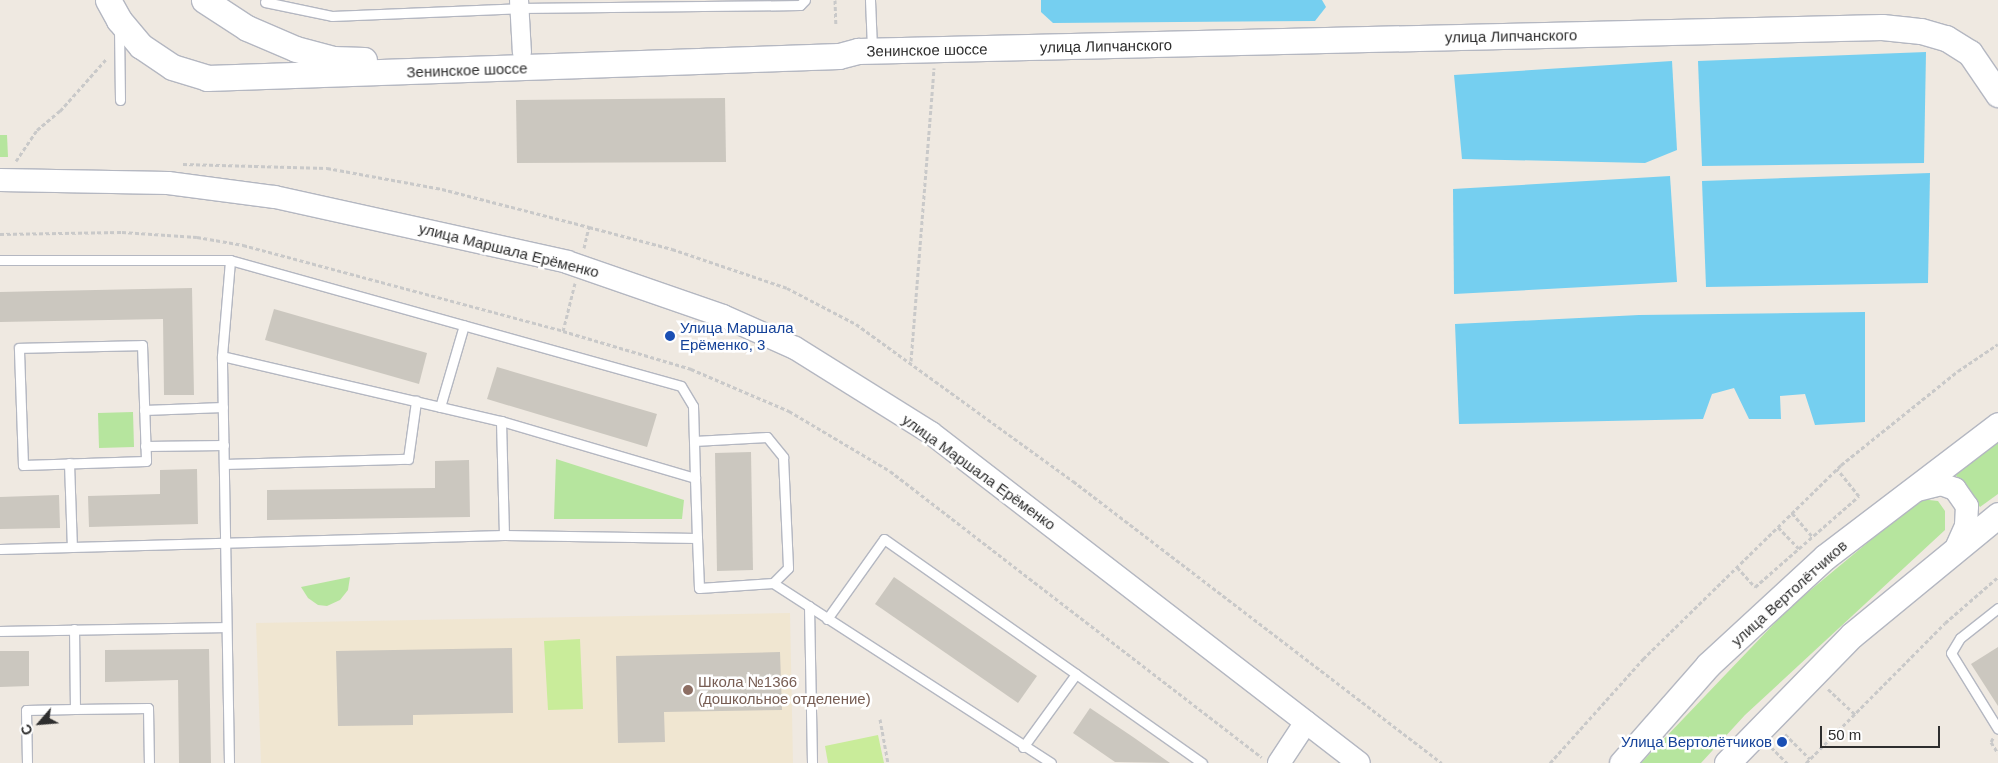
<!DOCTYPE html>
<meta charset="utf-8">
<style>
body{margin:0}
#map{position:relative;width:1998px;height:763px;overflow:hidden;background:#efe9e1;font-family:Arial,sans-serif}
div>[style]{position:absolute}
.education>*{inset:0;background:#f0e6d1}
.green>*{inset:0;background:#b6e59e}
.pitch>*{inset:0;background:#c9ec9a}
.water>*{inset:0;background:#75cff0}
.building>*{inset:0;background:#cbc7bf}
.path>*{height:3px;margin-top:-1.5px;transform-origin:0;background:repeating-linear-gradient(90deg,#c9c9c9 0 4px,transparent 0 6.5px)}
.roads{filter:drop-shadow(1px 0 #b4b7c1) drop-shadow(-1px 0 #b4b7c1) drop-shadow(0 1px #b4b7c1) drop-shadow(0 -1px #b4b7c1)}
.service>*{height:9px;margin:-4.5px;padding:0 4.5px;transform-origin:4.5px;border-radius:4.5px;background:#fff}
.minor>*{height:18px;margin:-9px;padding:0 9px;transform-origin:9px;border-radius:9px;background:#fff}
.tertiary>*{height:22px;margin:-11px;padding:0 11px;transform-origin:11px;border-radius:11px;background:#fff}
.secondary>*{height:25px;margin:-12.5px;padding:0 12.5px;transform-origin:12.5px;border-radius:12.5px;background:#fff}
.dots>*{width:14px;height:14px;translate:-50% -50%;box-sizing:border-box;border:2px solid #fff;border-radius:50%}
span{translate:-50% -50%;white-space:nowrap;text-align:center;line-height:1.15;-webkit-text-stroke:5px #fff;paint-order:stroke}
.street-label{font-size:15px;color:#2e2e2e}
.transit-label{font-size:15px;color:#164399}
.left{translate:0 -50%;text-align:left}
.right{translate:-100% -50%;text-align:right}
.education-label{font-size:15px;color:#785e54}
.north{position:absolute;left:15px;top:698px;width:50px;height:50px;-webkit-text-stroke:4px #fff;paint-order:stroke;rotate:243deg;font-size:14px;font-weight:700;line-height:20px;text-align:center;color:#2e2e2e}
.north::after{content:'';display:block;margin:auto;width:18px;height:22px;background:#2e2e2e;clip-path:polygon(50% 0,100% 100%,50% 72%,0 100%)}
.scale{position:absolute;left:1820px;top:726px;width:120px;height:22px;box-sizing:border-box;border:2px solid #2e2e2e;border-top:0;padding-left:6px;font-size:15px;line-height:18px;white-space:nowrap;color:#2e2e2e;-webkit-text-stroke:4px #fff;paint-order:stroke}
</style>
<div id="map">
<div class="education">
<i style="clip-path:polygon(790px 613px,793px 763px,261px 763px,256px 623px)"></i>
</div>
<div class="green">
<i style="clip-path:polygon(0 135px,7px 135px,8px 157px,0 157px)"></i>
<i style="clip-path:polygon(133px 412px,134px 447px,99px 448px,98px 413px)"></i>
<i style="clip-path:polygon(1998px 441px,1998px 494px,1980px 507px,1955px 474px)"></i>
<i style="clip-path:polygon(556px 459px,684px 500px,682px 519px,554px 519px)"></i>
<i style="clip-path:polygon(1920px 499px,1938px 501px,1945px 511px,1945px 530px,1745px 715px,1701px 763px,1641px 763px,1789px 608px)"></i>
<i style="clip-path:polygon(350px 577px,348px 590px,340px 600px,327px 606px,318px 605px,308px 598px,301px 587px)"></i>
</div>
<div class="pitch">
<i style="clip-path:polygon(580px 639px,583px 709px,548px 710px,544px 641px)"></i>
<i style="clip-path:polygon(878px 735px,884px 763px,828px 763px,825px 746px)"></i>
</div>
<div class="water">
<i style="clip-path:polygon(1041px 0,1322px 0,1326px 7px,1315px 21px,1053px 23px,1041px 12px)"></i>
<i style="clip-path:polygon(1926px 52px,1924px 163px,1702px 166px,1698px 61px)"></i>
<i style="clip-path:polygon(1672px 61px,1677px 150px,1645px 163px,1462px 159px,1454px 75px)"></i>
<i style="clip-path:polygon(1930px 173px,1928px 283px,1706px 287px,1702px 181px)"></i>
<i style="clip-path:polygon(1670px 176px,1677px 282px,1454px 294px,1453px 189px)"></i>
<i style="clip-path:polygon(1865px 312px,1865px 422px,1815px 425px,1805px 394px,1780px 396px,1781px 419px,1749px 419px,1734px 388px,1712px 394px,1703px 419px,1459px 424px,1455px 324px,1639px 315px)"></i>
</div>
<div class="building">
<i style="clip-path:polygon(725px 98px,726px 162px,517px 163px,516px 100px)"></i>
<i style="clip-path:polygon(192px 288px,194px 395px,164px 395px,163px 319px,0 322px,0 292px)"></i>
<i style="clip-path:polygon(274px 309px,427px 353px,419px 384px,265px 340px)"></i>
<i style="clip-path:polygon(497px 367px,657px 414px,647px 447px,487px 399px)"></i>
<i style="clip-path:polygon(751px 452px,753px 570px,717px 571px,715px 453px)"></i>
<i style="clip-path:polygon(469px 460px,470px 517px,267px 520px,267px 490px,435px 488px,435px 461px)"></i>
<i style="clip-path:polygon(197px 469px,198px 524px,89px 527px,88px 496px,160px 494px,160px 470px)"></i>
<i style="clip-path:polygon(59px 495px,60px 528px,0 529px,0 497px)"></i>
<i style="clip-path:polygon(894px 577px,1037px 676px,1018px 703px,875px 604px)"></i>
<i style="clip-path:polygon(1998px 647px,1998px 706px,1971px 664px)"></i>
<i style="clip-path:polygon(512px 648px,513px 713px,413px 715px,413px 725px,338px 726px,336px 651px)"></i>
<i style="clip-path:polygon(209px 649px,211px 763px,179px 763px,178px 680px,105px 682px,105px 650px)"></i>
<i style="clip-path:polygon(0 651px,29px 651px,29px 686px,0 687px)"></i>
<i style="clip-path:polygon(780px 652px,782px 710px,664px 712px,665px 742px,618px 743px,616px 656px)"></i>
<i style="clip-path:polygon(1090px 708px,1133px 737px,1170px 763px,1115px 762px,1073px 733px)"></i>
</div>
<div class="path">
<i style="left:835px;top:0;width:24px;rotate:88deg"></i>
<i style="left:16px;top:161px;width:37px;rotate:-56deg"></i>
<i style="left:37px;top:130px;width:30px;rotate:-40deg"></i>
<i style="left:60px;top:111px;width:71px;rotate:-48.4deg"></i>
<i style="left:183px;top:164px;width:144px;rotate:1.6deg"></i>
<i style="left:327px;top:168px;width:117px;rotate:10.3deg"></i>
<i style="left:442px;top:189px;width:152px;rotate:14.5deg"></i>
<i style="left:0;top:234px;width:122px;rotate:-0.9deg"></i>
<i style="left:122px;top:232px;width:75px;rotate:3.8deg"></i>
<i style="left:197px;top:237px;width:47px;rotate:9.9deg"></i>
<i style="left:243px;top:245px;width:331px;rotate:15deg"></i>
<i style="left:584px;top:248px;width:22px;rotate:-77deg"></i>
<i style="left:589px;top:227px;width:86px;rotate:14.8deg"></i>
<i style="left:672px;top:249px;width:121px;rotate:18.7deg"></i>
<i style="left:787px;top:288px;width:78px;rotate:27.6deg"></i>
<i style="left:856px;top:324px;width:268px;rotate:35.9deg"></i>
<i style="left:1073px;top:481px;width:464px;rotate:37.4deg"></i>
<i style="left:575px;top:283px;width:49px;rotate:104deg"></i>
<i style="left:563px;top:331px;width:134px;rotate:16.5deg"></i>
<i style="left:691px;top:369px;width:107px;rotate:23.2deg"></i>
<i style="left:789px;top:411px;width:117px;rotate:30.7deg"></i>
<i style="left:890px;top:471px;width:469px;rotate:37.6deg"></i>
<i style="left:911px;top:361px;width:294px;rotate:-85.5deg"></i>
<i style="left:1792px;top:513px;width:32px;rotate:49deg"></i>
<i style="left:1778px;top:527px;width:30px;rotate:46deg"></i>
<i style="left:1737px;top:567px;width:27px;rotate:48deg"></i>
<i style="left:1755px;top:587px;width:138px;rotate:-41.2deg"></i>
<i style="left:1859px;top:496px;width:35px;rotate:-129deg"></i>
<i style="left:1828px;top:689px;width:37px;rotate:43deg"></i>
<i style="left:880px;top:719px;width:45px;rotate:79.7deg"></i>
<i style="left:1785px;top:734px;width:35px;rotate:45deg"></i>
<i style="left:1993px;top:738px;width:4px;rotate:117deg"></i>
<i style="left:1991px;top:742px;width:13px;rotate:58deg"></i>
<i style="left:1771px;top:747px;width:23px;rotate:45deg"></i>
<i style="left:1550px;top:763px;width:140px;rotate:-48.2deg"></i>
<i style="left:1643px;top:659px;width:277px;rotate:-44.4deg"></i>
<i style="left:1841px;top:465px;width:150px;rotate:-38.8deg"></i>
<i style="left:1958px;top:371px;width:48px;rotate:-34deg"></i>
<i style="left:1806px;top:763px;width:197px;rotate:-45.2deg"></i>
<i style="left:1945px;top:623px;width:70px;rotate:-41deg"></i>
</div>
<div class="roads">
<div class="service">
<i style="left:870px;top:0;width:48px;rotate:87.6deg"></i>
<i style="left:265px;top:2px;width:68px;rotate:11.8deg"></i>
<i style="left:332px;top:16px;width:187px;rotate:-2.4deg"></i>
<i style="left:519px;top:8px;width:281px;rotate:-0.6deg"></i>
<i style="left:800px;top:5px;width:7px;rotate:-45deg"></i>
<i style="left:119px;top:28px;width:72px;rotate:89.2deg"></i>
<i style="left:0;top:260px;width:230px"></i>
<i style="left:230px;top:260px;width:468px;rotate:15.6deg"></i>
<i style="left:681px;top:386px;width:23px;rotate:59deg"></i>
<i style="left:693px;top:406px;width:72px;rotate:88.4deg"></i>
<i style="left:142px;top:345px;width:116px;rotate:88deg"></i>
<i style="left:146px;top:461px;width:123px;rotate:178.1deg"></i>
<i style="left:23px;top:465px;width:117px;rotate:-92deg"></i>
<i style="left:19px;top:348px;width:123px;rotate:-1.4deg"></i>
<i style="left:440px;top:407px;width:85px;rotate:-73.7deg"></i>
<i style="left:144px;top:410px;width:79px;rotate:-2.2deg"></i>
<i style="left:501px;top:421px;width:114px;rotate:88.5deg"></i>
<i style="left:694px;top:441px;width:73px;rotate:-3.1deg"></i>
<i style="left:767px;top:437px;width:26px;rotate:51deg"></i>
<i style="left:783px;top:457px;width:111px;rotate:87.4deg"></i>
<i style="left:788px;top:568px;width:21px;rotate:135deg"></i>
<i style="left:773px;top:583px;width:74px;rotate:176.1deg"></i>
<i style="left:699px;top:588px;width:50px;rotate:-92.3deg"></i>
<i style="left:145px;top:446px;width:79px;rotate:-0.7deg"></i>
<i style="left:69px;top:463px;width:84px;rotate:88deg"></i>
<i style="left:224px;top:464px;width:184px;rotate:-1.6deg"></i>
<i style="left:408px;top:459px;width:59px;rotate:-82.1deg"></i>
<i style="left:0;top:549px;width:504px;rotate:-1.59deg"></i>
<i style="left:504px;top:535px;width:193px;rotate:0.9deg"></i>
<i style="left:697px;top:538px;width:60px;rotate:-91.9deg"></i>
<i style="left:695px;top:478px;width:202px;rotate:-163.6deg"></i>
<i style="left:501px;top:421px;width:286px;rotate:-166.9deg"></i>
<i style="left:773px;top:583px;width:331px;rotate:32.9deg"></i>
<i style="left:809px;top:606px;width:157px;rotate:88.9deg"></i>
<i style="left:1998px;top:608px;width:48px;rotate:141.7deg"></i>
<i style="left:1960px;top:638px;width:17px;rotate:121deg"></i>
<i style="left:1951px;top:653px;width:89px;rotate:58.3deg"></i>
<i style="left:827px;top:619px;width:98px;rotate:-54.5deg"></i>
<i style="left:884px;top:539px;width:235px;rotate:35.1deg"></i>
<i style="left:0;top:631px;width:225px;rotate:-1deg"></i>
<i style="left:75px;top:709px;width:73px;rotate:-0.8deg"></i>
<i style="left:148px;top:708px;width:55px;rotate:89deg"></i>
<i style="left:1023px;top:747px;width:90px;rotate:-54deg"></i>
<i style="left:1076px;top:674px;width:154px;rotate:35.2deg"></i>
<i style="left:27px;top:763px;width:53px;rotate:-91.1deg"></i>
<i style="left:26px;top:710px;width:49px;rotate:-1.2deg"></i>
<i style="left:75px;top:709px;width:80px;rotate:-90.7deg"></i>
<i style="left:229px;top:763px;width:407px;rotate:-91deg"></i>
<i style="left:222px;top:356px;width:96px;rotate:-85.2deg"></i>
</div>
<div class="minor">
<i style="left:519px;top:0;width:53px;rotate:86.8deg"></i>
</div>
<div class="tertiary">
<i style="left:0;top:180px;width:168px;rotate:1deg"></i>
<i style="left:168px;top:183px;width:108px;rotate:7.5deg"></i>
<i style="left:275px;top:197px;width:299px;rotate:12.5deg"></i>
<i style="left:567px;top:262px;width:165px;rotate:19.1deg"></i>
<i style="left:723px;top:316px;width:79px;rotate:24deg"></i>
<i style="left:795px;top:348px;width:160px;rotate:32deg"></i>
<i style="left:931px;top:433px;width:540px;rotate:37.63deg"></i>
<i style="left:1913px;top:491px;width:29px;rotate:-14deg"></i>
<i style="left:1941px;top:484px;width:15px;rotate:20deg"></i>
<i style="left:1955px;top:489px;width:21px;rotate:55deg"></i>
<i style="left:1967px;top:506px;width:20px;rotate:93deg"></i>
<i style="left:1966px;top:526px;width:22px;rotate:114deg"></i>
<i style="left:1279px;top:763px;width:49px;rotate:-56.6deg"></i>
</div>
<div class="secondary">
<i style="left:108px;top:0;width:23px;rotate:61deg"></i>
<i style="left:119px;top:20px;width:34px;rotate:50deg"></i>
<i style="left:141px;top:46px;width:37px;rotate:34deg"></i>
<i style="left:172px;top:67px;width:37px;rotate:17deg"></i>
<i style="left:207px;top:78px;width:632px;rotate:-1.99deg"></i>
<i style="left:839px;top:56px;width:20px;rotate:-15deg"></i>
<i style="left:858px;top:51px;width:43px;rotate:-1.3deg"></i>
<i style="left:901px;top:50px;width:981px;rotate:-1.34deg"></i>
<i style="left:1882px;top:27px;width:39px;rotate:6deg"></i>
<i style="left:1921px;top:31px;width:26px;rotate:16deg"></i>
<i style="left:1946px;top:38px;width:28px;rotate:32deg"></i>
<i style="left:1970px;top:53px;width:50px;rotate:55.7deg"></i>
<i style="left:204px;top:0;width:51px;rotate:33.1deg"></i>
<i style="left:247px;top:28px;width:53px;rotate:23.2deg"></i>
<i style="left:296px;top:49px;width:38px;rotate:15deg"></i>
<i style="left:333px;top:59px;width:31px;rotate:2deg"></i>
<i style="left:1622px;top:763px;width:130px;rotate:-48.7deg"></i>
<i style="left:1708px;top:665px;width:159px;rotate:-42.7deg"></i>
<i style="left:1825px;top:557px;width:218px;rotate:-37.3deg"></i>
<i style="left:1727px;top:763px;width:179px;rotate:-45.7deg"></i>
<i style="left:1852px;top:635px;width:189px;rotate:-39.4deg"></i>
</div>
</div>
<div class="dots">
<i style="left:670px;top:336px;background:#1a4fb4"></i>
<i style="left:688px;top:690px;background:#8d6e63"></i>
<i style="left:1782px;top:742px;background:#1a4fb4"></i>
</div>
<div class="street-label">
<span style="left:1511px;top:36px;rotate:-1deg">улица Липчанского</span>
<span style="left:1106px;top:46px;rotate:-1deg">улица Липчанского</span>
<span style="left:927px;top:50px;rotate:-1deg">Зенинское шоссе</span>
<span style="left:467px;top:70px;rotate:-2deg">Зенинское шоссе</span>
<span style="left:509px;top:250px;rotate:14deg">улица Маршала Ерёменко</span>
<span style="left:979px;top:472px;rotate:36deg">улица Маршала Ерёменко</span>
<span style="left:1789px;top:593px;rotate:-42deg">улица Вертолётчиков</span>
</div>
<div class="transit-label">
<span class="left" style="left:680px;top:336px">Улица Маршала<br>Ерёменко, 3</span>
<span class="right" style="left:1772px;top:742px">Улица Вертолётчиков</span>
</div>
<div class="education-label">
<span class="left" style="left:698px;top:690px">Школа №1366<br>(дошкольное отделение)</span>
</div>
<div class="north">С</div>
<div class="scale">50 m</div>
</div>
